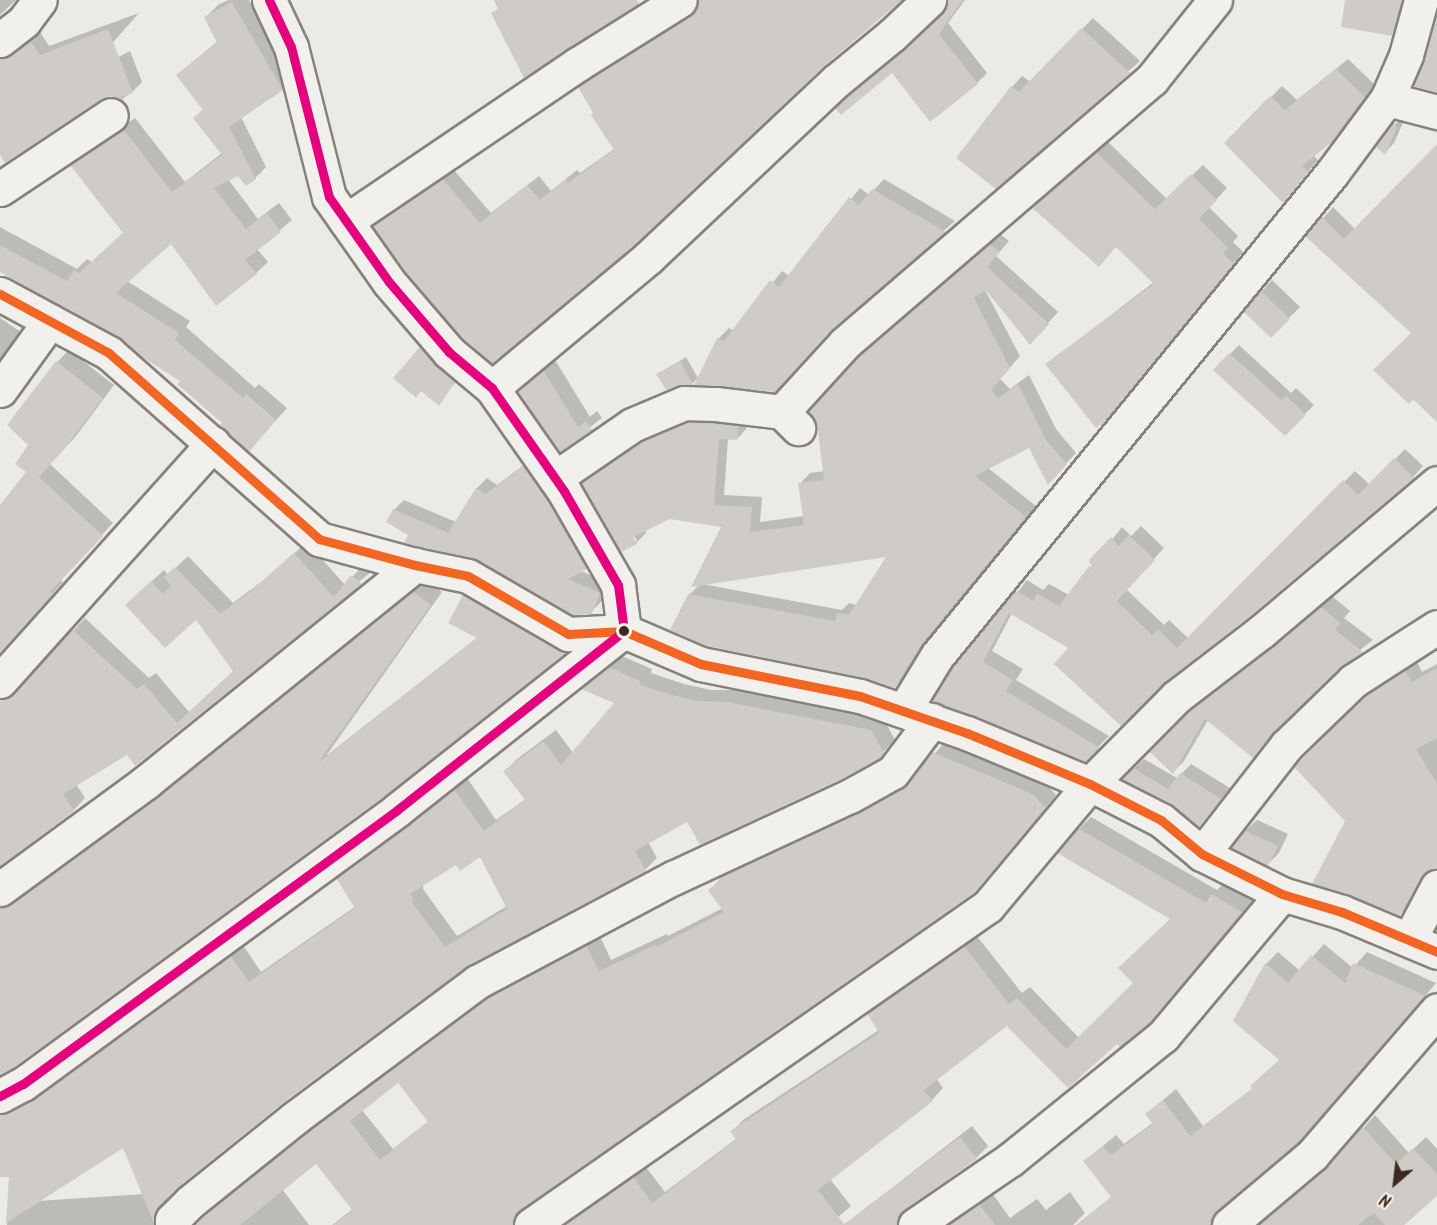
<!DOCTYPE html>
<style>
body{margin:0}
#map{position:relative;width:1437px;height:1225px;overflow:hidden;background:#eceae4;font-family:Kalam,sans-serif}
div>[style]{position:absolute}
.shadow>*{inset:0;background:#0003}
.building>*{inset:0;background:#cfccc7}
.roads{filter:drop-shadow(2px 0 #86827c) drop-shadow(-2px 0 #86827c) drop-shadow(0 2px #86827c) drop-shadow(0 -2px #86827c)}
.street>*{height:33px;margin:-16.5px;padding:0 16.5px;transform-origin:16.5px;border-radius:16.5px;background:#f1f0ec}
.bus-1>*{height:9px;margin:-4.5px;padding:0 4.5px;transform-origin:4.5px;border-radius:4.5px;background:#f26522}
.bus-2>*{height:9px;margin:-4.5px;padding:0 4.5px;transform-origin:4.5px;border-radius:4.5px;background:#e5007d}
.dots>*{width:16px;height:16px;translate:-50% -50%;box-sizing:border-box;border:3px solid #f7f3e8;border-radius:50%}
span{translate:-50% -50%;white-space:nowrap;text-align:center;line-height:1.15;-webkit-text-stroke:4.5px #f7f3e8;paint-order:stroke}
.north{position:absolute;left:1365px;top:1153px;width:60px;height:60px;-webkit-text-stroke:4px #f7f3e8;paint-order:stroke;rotate:208deg;font-size:16px;font-weight:700;line-height:24px;text-align:center;color:#3b2a1e}
.north::after{content:'';display:block;margin:auto;width:21px;height:27px;background:#3b2a1e;clip-path:polygon(50% 0,100% 100%,50% 72%,0 100%)}
</style>
<div id="map">
<div class="shadow">
<i style="clip-path:polygon(0 0,16px 0,0 15px)"></i>
<i style="clip-path:polygon(228px 0,249px 0,293px 77px,282px 89px,241px 117px,266px 167px,255px 178px,238px 174px,228px 179px,258px 219px,279px 203px,292px 220px,257px 249px,268px 262px,256px 273px,171px 242px,127px 281px,190px 321px,186px 327px,255px 388px,259px 384px,287px 408px,260px 438px,224px 423px,182px 380px,122px 338px,0 270px,0 227px,77px 269px,87px 259px,92px 262px,124px 232px,72px 165px,84px 153px,135px 118px,185px 182px,222px 153px,195px 118px,203px 109px,177px 75px,218px 41px,206px 17px,218px 5px)"></i>
<i style="clip-path:polygon(700px 0,900px 0,822px 66px,636px 242px,374px 226px,385px 216px,453px 169px,491px 213px,539px 176px,551px 191px,577px 170px,580px 173px,614px 149px,580px 87px,590px 76px,698px 8px)"></i>
<i style="clip-path:polygon(949px 0,965px 0,948px 23px,987px 73px,977px 83px,893px 71px,945px 11px)"></i>
<i style="clip-path:polygon(1347px 0,1408px 0,1402px 23px,1391px 34px)"></i>
<i style="clip-path:polygon(139px 13px,85px 74px,130px 51px,142px 82px,132px 92px,122px 99px,110px 95px,100px 98px,0 152px,0 46px,13px 50px,40px 32px,49px 46px)"></i>
<i style="clip-path:polygon(1093px 18px,1140px 61px,996px 187px,1012px 87px,1022px 76px,1031px 82px)"></i>
<i style="clip-path:polygon(1348px 59px,1375px 85px,1343px 129px,1313px 155px,1318px 160px,1283px 201px,1226px 143px,1282px 86px,1297px 100px)"></i>
<i style="clip-path:polygon(1404px 114px,1406px 116px,1394px 143px,1385px 153px,1377px 146px)"></i>
<i style="clip-path:polygon(1108px 142px,1167px 199px,1203px 165px,1227px 188px,1209px 207px,1238px 236px,1233px 242px,1243px 252px,1104px 420px,1047px 364px,1154px 282px,1117px 246px,1044px 197px)"></i>
<i style="clip-path:polygon(1437px 159px,1437px 420px,1413px 397px,1413px 333px,1307px 236px,1333px 207px,1355px 229px)"></i>
<i style="clip-path:polygon(884px 179px,955px 221px,836px 324px,785px 380px,718px 339px,729px 328px,734px 331px,782px 271px,789px 276px,860px 188px,869px 195px)"></i>
<i style="clip-path:polygon(evenodd,1000px 234px,1009px 241px,996px 256px,1058px 312px,1030px 343px,984px 288px,1020px 356px,1000px 379px,1010px 389px,1029px 375px,1056px 429px,1076px 453px,1049px 482px,1030px 446px,988px 468px,1036px 506px,933px 632px,905px 676px,895px 687px,864px 676px,707px 645px,672px 630px,689px 595px,700px 584px,694px 585px,723px 526px,669px 518px,645px 530px,646px 533px,636px 543px,621px 550px,583px 483px,593px 473px,653px 431px,699px 412px,748px 416px,747px 428px,737px 439px,728px 438px,724px 495px,762px 497px,760px 522px,804px 516px,800px 484px,810px 473px,825px 471px,818px 424px,810px 412px,870px 346px,1000px 234px,631px 530px,637px 541px,633px 541px,628px 531px,631px 530px,1000px 234px,889px 555px,857px 605px,849px 603px,842px 610px,702px 584px,889px 555px)"></i>
<i style="clip-path:polygon(1272px 280px,1300px 307px,1271px 336px,1245px 311px)"></i>
<i style="clip-path:polygon(0 318px,21px 332px,0 360px)"></i>
<i style="clip-path:polygon(432px 337px,459px 378px,438px 404px,421px 390px,395px 378px)"></i>
<i style="clip-path:polygon(1239px 345px,1291px 393px,1296px 388px,1314px 405px,1285px 434px,1230px 354px)"></i>
<i style="clip-path:polygon(69px 350px,114px 385px,76px 436px,50px 464px,113px 523px,60px 579px,63px 582px,0 652px,0 508px,28px 472px,30px 445px,57px 362px)"></i>
<i style="clip-path:polygon(686px 357px,698px 378px,693px 383px,677px 384px,658px 374px)"></i>
<i style="clip-path:polygon(555px 360px,590px 417px,597px 411px,602px 418px,560px 450px,530px 380px)"></i>
<i style="clip-path:polygon(1405px 449px,1423px 466px,1413px 477px,1164px 681px,1070px 648px,1012px 613px,992px 651px,1023px 669px,1016px 680px,1109px 736px,1085px 760px,934px 700px,1027px 580px,1043px 590px,1049px 584px,1069px 595px,1122px 527px,1131px 536px,1141px 526px,1164px 548px,1126px 589px,1164px 625px,1169px 620px,1188px 638px,1355px 471px,1370px 485px)"></i>
<i style="clip-path:polygon(534px 457px,597px 558px,581px 571px,609px 583px,601px 602px,591px 612px,478px 558px,409px 535px,394px 510px,404px 500px,456px 522px,477px 488px,487px 478px,497px 485px)"></i>
<i style="clip-path:polygon(307px 542px,345px 585px,364px 564px,372px 571px,136px 764px,127px 753px,76px 784px,85px 798px,74px 810px,0 864px,0 684px,8px 688px,19px 688px,24px 684px,85px 618px,149px 678px,156px 673px,189px 712px,235px 671px,196px 618px,139px 593px,164px 570px,168px 575px,188px 556px,233px 603px,265px 579px)"></i>
<i style="clip-path:polygon(425px 580px,442px 592px,326px 756px,478px 637px,450px 622px,464px 596px,476px 584px,577px 640px,385px 794px,0 1073px,0 891px,14px 896px,25px 893px,171px 785px)"></i>
<i style="clip-path:polygon(1332px 596px,1350px 611px,1344px 618px,1373px 640px,1339px 666px,1283px 721px,1253px 756px,1208px 720px,1184px 761px,1173px 772px,1151px 751px,1202px 700px)"></i>
<i style="clip-path:polygon(evenodd,622px 656px,652px 669px,651px 673px,684px 684px,711px 690px,740px 690px,883px 718px,895px 740px,879px 756px,688px 820px,648px 842px,657px 858px,645px 870px,465px 966px,283px 1101px,170px 1193px,165px 1206px,170px 1225px,7px 1225px,10px 1175px,0 1176px,0 1098px,21px 1101px,48px 1088px,243px 945px,261px 972px,356px 906px,338px 878px,350px 866px,467px 778px,496px 820px,526px 799px,505px 771px,517px 759px,556px 730px,573px 753px,616px 703px,584px 688px,622px 656px,480px 855px,507px 906px,457px 936px,423px 889px,423px 884px,457px 863px,480px 855px,622px 656px,124px 1146px,144px 1194px,38px 1201px,124px 1146px)"></i>
<i style="clip-path:polygon(1416px 660px,1422px 672px,1437px 664px,1437px 862px,1428px 870px,1411px 904px,1400px 914px,1346px 821px,1296px 767px,1377px 685px)"></i>
<i style="clip-path:polygon(evenodd,946px 741px,1044px 782px,1056px 795px,974px 891px,526px 1204px,524px 1213px,529px 1225px,332px 1225px,353px 1209px,316px 1162px,282px 1189px,309px 1225px,197px 1225px,216px 1204px,321px 1120px,501px 986px,599px 934px,611px 960px,667px 934px,668px 936px,723px 908px,710px 890px,732px 866px,871px 801px,912px 779px,946px 741px,399px 1081px,429px 1121px,393px 1149px,362px 1110px,399px 1081px)"></i>
<i style="clip-path:polygon(1144px 759px,1177px 778px,1191px 764px,1230px 788px,1199px 825px,1171px 802px,1124px 778px)"></i>
<i style="clip-path:polygon(1091px 817px,1217px 890px,1224px 883px,1253px 900px,1162px 1009px,1117px 1041px,1069px 1086px,1007px 1024px,936px 1078px,943px 1088px,932px 1100px,830px 1179px,851px 1206px,829px 1225px,561px 1225px,645px 1166px,665px 1192px,736px 1139px,732px 1132px,743px 1120px,879px 1030px,869px 1014px,881px 1002px,976px 935px,1022px 993px,1030px 987px,1079px 1038px,1135px 983px,1172px 918px,1079px 829px)"></i>
<i style="clip-path:polygon(1257px 820px,1288px 834px,1279px 853px,1268px 864px,1245px 831px)"></i>
<i style="clip-path:polygon(1324px 944px,1353px 968px,1367px 952px,1436px 983px,1311px 1128px,1223px 1206px,1222px 1215px,1227px 1225px,1148px 1225px,1085px 1161px,1116px 1135px,1124px 1144px,1154px 1122px,1147px 1114px,1176px 1089px,1203px 1126px,1253px 1088px,1281px 1060px,1266px 964px,1278px 952px,1300px 971px)"></i>
<i style="clip-path:polygon(1375px 1115px,1409px 1153px,1426px 1137px,1437px 1149px,1437px 1194px,1402px 1225px,1258px 1225px,1332px 1163px)"></i>
<i style="clip-path:polygon(972px 1126px,988px 1146px,976px 1158px,909px 1204px,908px 1214px,913px 1225px,844px 1225px)"></i>
<i style="clip-path:polygon(1070px 1192px,1085px 1213px,1073px 1225px,945px 1225px,992px 1193px,1010px 1218px,1037px 1199px,1046px 1210px)"></i>
</div>
<div class="building">
<i style="clip-path:polygon(494px 0,637px 0,639px 4px,524px 78px,491px 13px,498px 9px)"></i>
<i style="clip-path:polygon(703px 0,902px 0,823px 67px,637px 243px,492px 364px,462px 339px,404px 270px,372px 226px,442px 178px,480px 223px,527px 185px,540px 200px,566px 179px,568px 183px,614px 150px,591px 115px,593px 113px,578px 87px,690px 16px,698px 3px)"></i>
<i style="clip-path:polygon(947px 0,963px 0,939px 34px,978px 84px,930px 122px,892px 73px,841px 115px,835px 108px,942px 14px)"></i>
<i style="clip-path:polygon(1345px 0,1402px 0,1392px 36px,1341px 27px)"></i>
<i style="clip-path:polygon(232px 2px,283px 90px,229px 127px,256px 179px,246px 186px,238px 176px,214px 188px,246px 229px,267px 213px,281px 232px,245px 260px,257px 274px,216px 306px,171px 244px,116px 293px,179px 333px,175px 340px,243px 398px,246px 394px,276px 420px,249px 452px,219px 426px,222px 423px,177px 384px,180px 381px,141px 356px,118px 337px,0 272px,0 245px,67px 281px,74px 270px,79px 273px,123px 233px,70px 165px,123px 129px,172px 192px,222px 155px,193px 118px,203px 110px,176px 75px,217px 43px,204px 17px)"></i>
<i style="clip-path:polygon(1437px 13px,1437px 93px,1413px 86px,1424px 60px)"></i>
<i style="clip-path:polygon(1081px 28px,1130px 73px,996px 189px,956px 158px,1011px 86px,1019px 92px)"></i>
<i style="clip-path:polygon(108px 29px,133px 93px,121px 97px,122px 100px,110px 96px,101px 99px,5px 163px,0 155px,0 58px,12px 55px,30px 40px,40px 55px)"></i>
<i style="clip-path:polygon(1336px 69px,1365px 97px,1332px 142px,1302px 166px,1308px 172px,1283px 203px,1224px 143px,1270px 96px,1285px 110px)"></i>
<i style="clip-path:polygon(1393px 123px,1397px 127px,1385px 155px,1375px 146px)"></i>
<i style="clip-path:polygon(1437px 144px,1437px 422px,1413px 399px,1409px 404px,1373px 370px,1411px 333px,1305px 236px,1322px 217px,1344px 239px)"></i>
<i style="clip-path:polygon(1096px 152px,1155px 209px,1191px 174px,1217px 200px,1199px 219px,1228px 248px,1223px 253px,1234px 264px,1105px 421px,1096px 428px,1045px 364px,1154px 284px,1116px 247px,1099px 267px,1031px 207px)"></i>
<i style="clip-path:polygon(872px 189px,946px 232px,833px 329px,775px 392px,694px 385px,717px 338px,724px 341px,770px 280px,779px 287px,849px 197px,859px 205px)"></i>
<i style="clip-path:polygon(989px 244px,1000px 252px,987px 267px,1049px 324px,1030px 345px,986px 290px,974px 298px,1010px 368px,991px 390px,998px 398px,1018px 384px,1046px 440px,1067px 464px,1048px 485px,1029px 448px,975px 476px,1026px 517px,922px 644px,895px 688px,864px 678px,707px 646px,670px 630px,688px 594px,835px 621px,837px 613px,849px 615px,886px 557px,691px 587px,721px 527px,670px 519px,633px 537px,637px 544px,621px 552px,581px 483px,641px 442px,688px 422px,738px 426px,737px 440px,719px 439px,714px 505px,752px 507px,750px 532px,804px 525px,798px 483px,824px 480px,817px 424px,808px 411px,858px 356px)"></i>
<i style="clip-path:polygon(1260px 290px,1290px 319px,1271px 338px,1243px 311px)"></i>
<i style="clip-path:polygon(420px 347px,457px 383px,455px 382px,439px 406px,421px 391px,416px 398px,393px 378px)"></i>
<i style="clip-path:polygon(1229px 353px,1281px 400px,1286px 396px,1306px 415px,1285px 436px,1213px 370px)"></i>
<i style="clip-path:polygon(56px 361px,103px 398px,64px 449px,39px 477px,103px 536px,50px 592px,53px 594px,0 653px,0 505px,26px 472px,15px 464px,28px 445px,7px 425px)"></i>
<i style="clip-path:polygon(680px 361px,693px 385px,677px 386px,666px 390px,656px 374px)"></i>
<i style="clip-path:polygon(543px 370px,578px 427px,586px 421px,592px 430px,560px 452px,517px 391px)"></i>
<i style="clip-path:polygon(1394px 458px,1414px 478px,1250px 616px,1165px 682px,1121px 726px,1054px 664px,1068px 648px,1009px 613px,983px 662px,1013px 680px,1006px 691px,1100px 748px,1086px 762px,932px 701px,952px 667px,1015px 590px,1033px 601px,1037px 593px,1059px 606px,1089px 566px,1093px 570px,1089px 560px,1111px 537px,1119px 546px,1129px 535px,1155px 560px,1117px 601px,1152px 635px,1158px 629px,1177px 648px,1343px 480px,1358px 495px)"></i>
<i style="clip-path:polygon(523px 466px,548px 501px,587px 569px,568px 579px,600px 593px,592px 614px,573px 615px,472px 558px,404px 543px,408px 535px,386px 522px,393px 509px,448px 533px,476px 488px,486px 494px)"></i>
<i style="clip-path:polygon(294px 553px,334px 597px,351px 575px,362px 584px,135px 766px,127px 755px,63px 794px,74px 811px,0 866px,0 699px,14px 694px,72px 629px,137px 689px,144px 684px,177px 723px,233px 671px,196px 620px,165px 648px,125px 605px,151px 581px,163px 594px,171px 586px,164px 577px,175px 567px,220px 614px,251px 591px)"></i>
<i style="clip-path:polygon(412px 591px,431px 605px,318px 763px,477px 638px,448px 623px,463px 595px,559px 650px,567px 652px,386px 795px,13px 1068px,0 1075px,0 907px,11px 904px,157px 797px)"></i>
<i style="clip-path:polygon(1320px 606px,1340px 623px,1335px 630px,1363px 652px,1340px 668px,1273px 733px,1253px 758px,1205px 719px,1173px 774px,1149px 751px,1188px 711px)"></i>
<i style="clip-path:polygon(evenodd,609px 667px,640px 681px,640px 685px,672px 695px,698px 701px,728px 702px,871px 730px,884px 753px,880px 758px,841px 779px,700px 845px,687px 822px,635px 851px,646px 871px,466px 967px,284px 1102px,178px 1187px,159px 1207px,153px 1221px,123px 1148px,6px 1223px,9px 1177px,0 1177px,0 1115px,34px 1099px,230px 955px,249px 982px,355px 908px,336px 878px,454px 789px,484px 831px,525px 800px,503px 771px,544px 741px,561px 765px,614px 703px,581px 689px,609px 667px,480px 857px,507px 909px,445px 947px,412px 902px,414px 900px,410px 894px,456px 865px,460px 871px,480px 857px)"></i>
<i style="clip-path:polygon(1437px 668px,1437px 738px,1416px 749px,1437px 784px,1437px 868px,1428px 871px,1421px 878px,1400px 916px,1349px 895px,1312px 884px,1345px 821px,1294px 767px,1365px 696px,1405px 670px,1412px 682px)"></i>
<i style="clip-path:polygon(evenodd,932px 752px,1032px 794px,1046px 808px,975px 892px,520px 1210px,514px 1217px,513px 1225px,332px 1225px,353px 1211px,316px 1164px,240px 1225px,194px 1225px,307px 1132px,487px 998px,586px 945px,599px 971px,655px 945px,656px 947px,724px 912px,708px 890px,720px 881px,718px 878px,858px 813px,902px 788px,932px 752px,398px 1083px,428px 1122px,380px 1160px,350px 1121px,398px 1083px)"></i>
<i style="clip-path:polygon(1133px 768px,1168px 789px,1180px 773px,1221px 799px,1199px 827px,1170px 803px,1121px 779px)"></i>
<i style="clip-path:polygon(1078px 828px,1206px 903px,1211px 894px,1242px 912px,1150px 1023px,1120px 1047px,1117px 1044px,1068px 1088px,1007px 1026px,924px 1090px,933px 1101px,818px 1190px,844px 1224px,960px 1137px,977px 1159px,904px 1210px,898px 1216px,897px 1225px,564px 1225px,633px 1177px,652px 1203px,736px 1140px,730px 1131px,879px 1033px,867px 1013px,964px 946px,1009px 1004px,1017px 998px,1066px 1049px,1133px 983px,1118px 968px,1170px 919px,1057px 853px)"></i>
<i style="clip-path:polygon(1244px 830px,1278px 846px,1268px 866px,1231px 847px)"></i>
<i style="clip-path:polygon(1311px 955px,1345px 983px,1353px 963px,1426px 996px,1299px 1142px,1217px 1211px,1211px 1225px,1076px 1225px,1111px 1197px,1083px 1161px,1103px 1146px,1111px 1155px,1153px 1124px,1145px 1114px,1163px 1100px,1190px 1136px,1252px 1089px,1250px 1086px,1279px 1060px,1233px 1021px,1265px 963px,1288px 983px)"></i>
<i style="clip-path:polygon(1362px 1126px,1396px 1164px,1413px 1148px,1437px 1174px,1437px 1196px,1404px 1225px,1385px 1225px,1374px 1213px,1358px 1225px,1258px 1225px,1324px 1169px)"></i>
<i style="clip-path:polygon(979px 1204px,995px 1225px,948px 1225px)"></i>
</div>
<div class="roads">
<div class="street">
<i style="left:0;top:40px;width:31px;rotate:-38deg"></i>
<i style="left:24px;top:21px;width:26px;rotate:-53deg"></i>
<i style="left:1387px;top:99px;width:52px;rotate:14.6deg"></i>
<i style="left:0;top:189px;width:133px;rotate:-33.7deg"></i>
<i style="left:346px;top:221px;width:280px;rotate:-34.1deg"></i>
<i style="left:578px;top:64px;width:120px;rotate:-32.1deg"></i>
<i style="left:0;top:294px;width:124px;rotate:28.4deg"></i>
<i style="left:109px;top:353px;width:281px;rotate:41.5deg"></i>
<i style="left:319px;top:539px;width:99px;rotate:15.2deg"></i>
<i style="left:415px;top:565px;width:54px;rotate:11.7deg"></i>
<i style="left:468px;top:576px;width:116px;rotate:30.1deg"></i>
<i style="left:568px;top:634px;width:56px;rotate:-3.1deg"></i>
<i style="left:624px;top:631px;width:84px;rotate:23.2deg"></i>
<i style="left:701px;top:664px;width:162px;rotate:11.4deg"></i>
<i style="left:860px;top:696px;width:113px;rotate:19.1deg"></i>
<i style="left:967px;top:733px;width:133px;rotate:22.5deg"></i>
<i style="left:1090px;top:784px;width:80px;rotate:26.9deg"></i>
<i style="left:1161px;top:820px;width:53px;rotate:39.7deg"></i>
<i style="left:1202px;top:854px;width:89px;rotate:26.6deg"></i>
<i style="left:1282px;top:894px;width:63px;rotate:16.7deg"></i>
<i style="left:1342px;top:912px;width:103px;rotate:22.8deg"></i>
<i style="left:492px;top:388px;width:204px;rotate:-39.8deg"></i>
<i style="left:649px;top:257px;width:257px;rotate:-43.3deg"></i>
<i style="left:836px;top:81px;width:72px;rotate:-39.4deg"></i>
<i style="left:892px;top:35px;width:51px;rotate:-43.4deg"></i>
<i style="left:0;top:390px;width:85px;rotate:-54.1deg"></i>
<i style="left:782px;top:412px;width:93px;rotate:-47.6deg"></i>
<i style="left:845px;top:343px;width:405px;rotate:-40.7deg"></i>
<i style="left:1152px;top:79px;width:101px;rotate:-51.4deg"></i>
<i style="left:555px;top:478px;width:93px;rotate:-34.5deg"></i>
<i style="left:632px;top:425px;width:56px;rotate:-22.9deg"></i>
<i style="left:684px;top:403px;width:32px;rotate:2deg"></i>
<i style="left:716px;top:404px;width:66px;rotate:6.9deg"></i>
<i style="left:782px;top:412px;width:23px;rotate:45deg"></i>
<i style="left:0;top:681px;width:319px;rotate:-48.1deg"></i>
<i style="left:904px;top:710px;width:63px;rotate:-58.6deg"></i>
<i style="left:937px;top:656px;width:624px;rotate:-50.72deg"></i>
<i style="left:1332px;top:173px;width:92px;rotate:-53.4deg"></i>
<i style="left:1387px;top:99px;width:48px;rotate:-66.6deg"></i>
<i style="left:1406px;top:55px;width:57px;rotate:-74.7deg"></i>
<i style="left:1202px;top:854px;width:137px;rotate:-52.1deg"></i>
<i style="left:1286px;top:746px;width:93px;rotate:-44.1deg"></i>
<i style="left:1353px;top:681px;width:100px;rotate:-32.7deg"></i>
<i style="left:0;top:889px;width:181px;rotate:-36.2deg"></i>
<i style="left:146px;top:782px;width:346px;rotate:-38.9deg"></i>
<i style="left:1410px;top:938px;width:58px;rotate:-62.1deg"></i>
<i style="left:0;top:1096px;width:26px;rotate:-28deg"></i>
<i style="left:23px;top:1084px;width:464px;rotate:-36.2deg"></i>
<i style="left:397px;top:810px;width:289px;rotate:-38.3deg"></i>
<i style="left:624px;top:631px;width:46px;rotate:-97.4deg"></i>
<i style="left:618px;top:585px;width:108px;rotate:-119.9deg"></i>
<i style="left:564px;top:491px;width:126px;rotate:-125deg"></i>
<i style="left:492px;top:388px;width:56px;rotate:-140.1deg"></i>
<i style="left:449px;top:352px;width:92px;rotate:-130.6deg"></i>
<i style="left:389px;top:282px;width:104px;rotate:-125.2deg"></i>
<i style="left:329px;top:197px;width:155px;rotate:-104.2deg"></i>
<i style="left:291px;top:47px;width:52px;rotate:-115.1deg"></i>
<i style="left:172px;top:1225px;width:5px;rotate:-90deg"></i>
<i style="left:172px;top:1220px;width:25px;rotate:-45deg"></i>
<i style="left:190px;top:1202px;width:136px;rotate:-38.7deg"></i>
<i style="left:296px;top:1117px;width:226px;rotate:-36.7deg"></i>
<i style="left:477px;top:982px;width:222px;rotate:-28deg"></i>
<i style="left:673px;top:878px;width:195px;rotate:-24.9deg"></i>
<i style="left:850px;top:796px;width:49px;rotate:-29.2deg"></i>
<i style="left:893px;top:772px;width:65px;rotate:-53.1deg"></i>
<i style="left:531px;top:1225px;width:557px;rotate:-34.92deg"></i>
<i style="left:988px;top:906px;width:159px;rotate:-50.1deg"></i>
<i style="left:1090px;top:784px;width:122px;rotate:-45.3deg"></i>
<i style="left:1176px;top:697px;width:108px;rotate:-37.5deg"></i>
<i style="left:1262px;top:631px;width:229px;rotate:-40.2deg"></i>
<i style="left:915px;top:1225px;width:116px;rotate:-34.5deg"></i>
<i style="left:1011px;top:1159px;width:196px;rotate:-39deg"></i>
<i style="left:1163px;top:1036px;width:185px;rotate:-50deg"></i>
<i style="left:1229px;top:1225px;width:109px;rotate:-40.1deg"></i>
<i style="left:1312px;top:1155px;width:191px;rotate:-49.2deg"></i>
</div>
</div>
<div class="bus-1">
<i style="left:0;top:294px;width:124px;rotate:28.4deg"></i>
<i style="left:109px;top:353px;width:281px;rotate:41.5deg"></i>
<i style="left:319px;top:539px;width:99px;rotate:15.2deg"></i>
<i style="left:415px;top:565px;width:54px;rotate:11.7deg"></i>
<i style="left:468px;top:576px;width:116px;rotate:30.1deg"></i>
<i style="left:568px;top:634px;width:56px;rotate:-3.1deg"></i>
<i style="left:624px;top:631px;width:84px;rotate:23.2deg"></i>
<i style="left:701px;top:664px;width:162px;rotate:11.4deg"></i>
<i style="left:860px;top:696px;width:113px;rotate:19.1deg"></i>
<i style="left:967px;top:733px;width:133px;rotate:22.5deg"></i>
<i style="left:1090px;top:784px;width:80px;rotate:26.9deg"></i>
<i style="left:1161px;top:820px;width:53px;rotate:39.7deg"></i>
<i style="left:1202px;top:854px;width:89px;rotate:26.6deg"></i>
<i style="left:1282px;top:894px;width:63px;rotate:16.7deg"></i>
<i style="left:1342px;top:912px;width:103px;rotate:22.8deg"></i>
</div>
<div class="bus-2">
<i style="left:0;top:1096px;width:26px;rotate:-28deg"></i>
<i style="left:23px;top:1084px;width:464px;rotate:-36.2deg"></i>
<i style="left:397px;top:810px;width:289px;rotate:-38.3deg"></i>
<i style="left:624px;top:631px;width:46px;rotate:-97.4deg"></i>
<i style="left:618px;top:585px;width:108px;rotate:-119.9deg"></i>
<i style="left:564px;top:491px;width:126px;rotate:-125deg"></i>
<i style="left:492px;top:388px;width:56px;rotate:-140.1deg"></i>
<i style="left:449px;top:352px;width:92px;rotate:-130.6deg"></i>
<i style="left:389px;top:282px;width:104px;rotate:-125.2deg"></i>
<i style="left:329px;top:197px;width:155px;rotate:-104.2deg"></i>
<i style="left:291px;top:47px;width:52px;rotate:-115.1deg"></i>
</div>
<div class="dots">
<i style="left:624px;top:631px;background:#3b2a1e"></i>
</div>
<div class="north">N</div>
</div>
